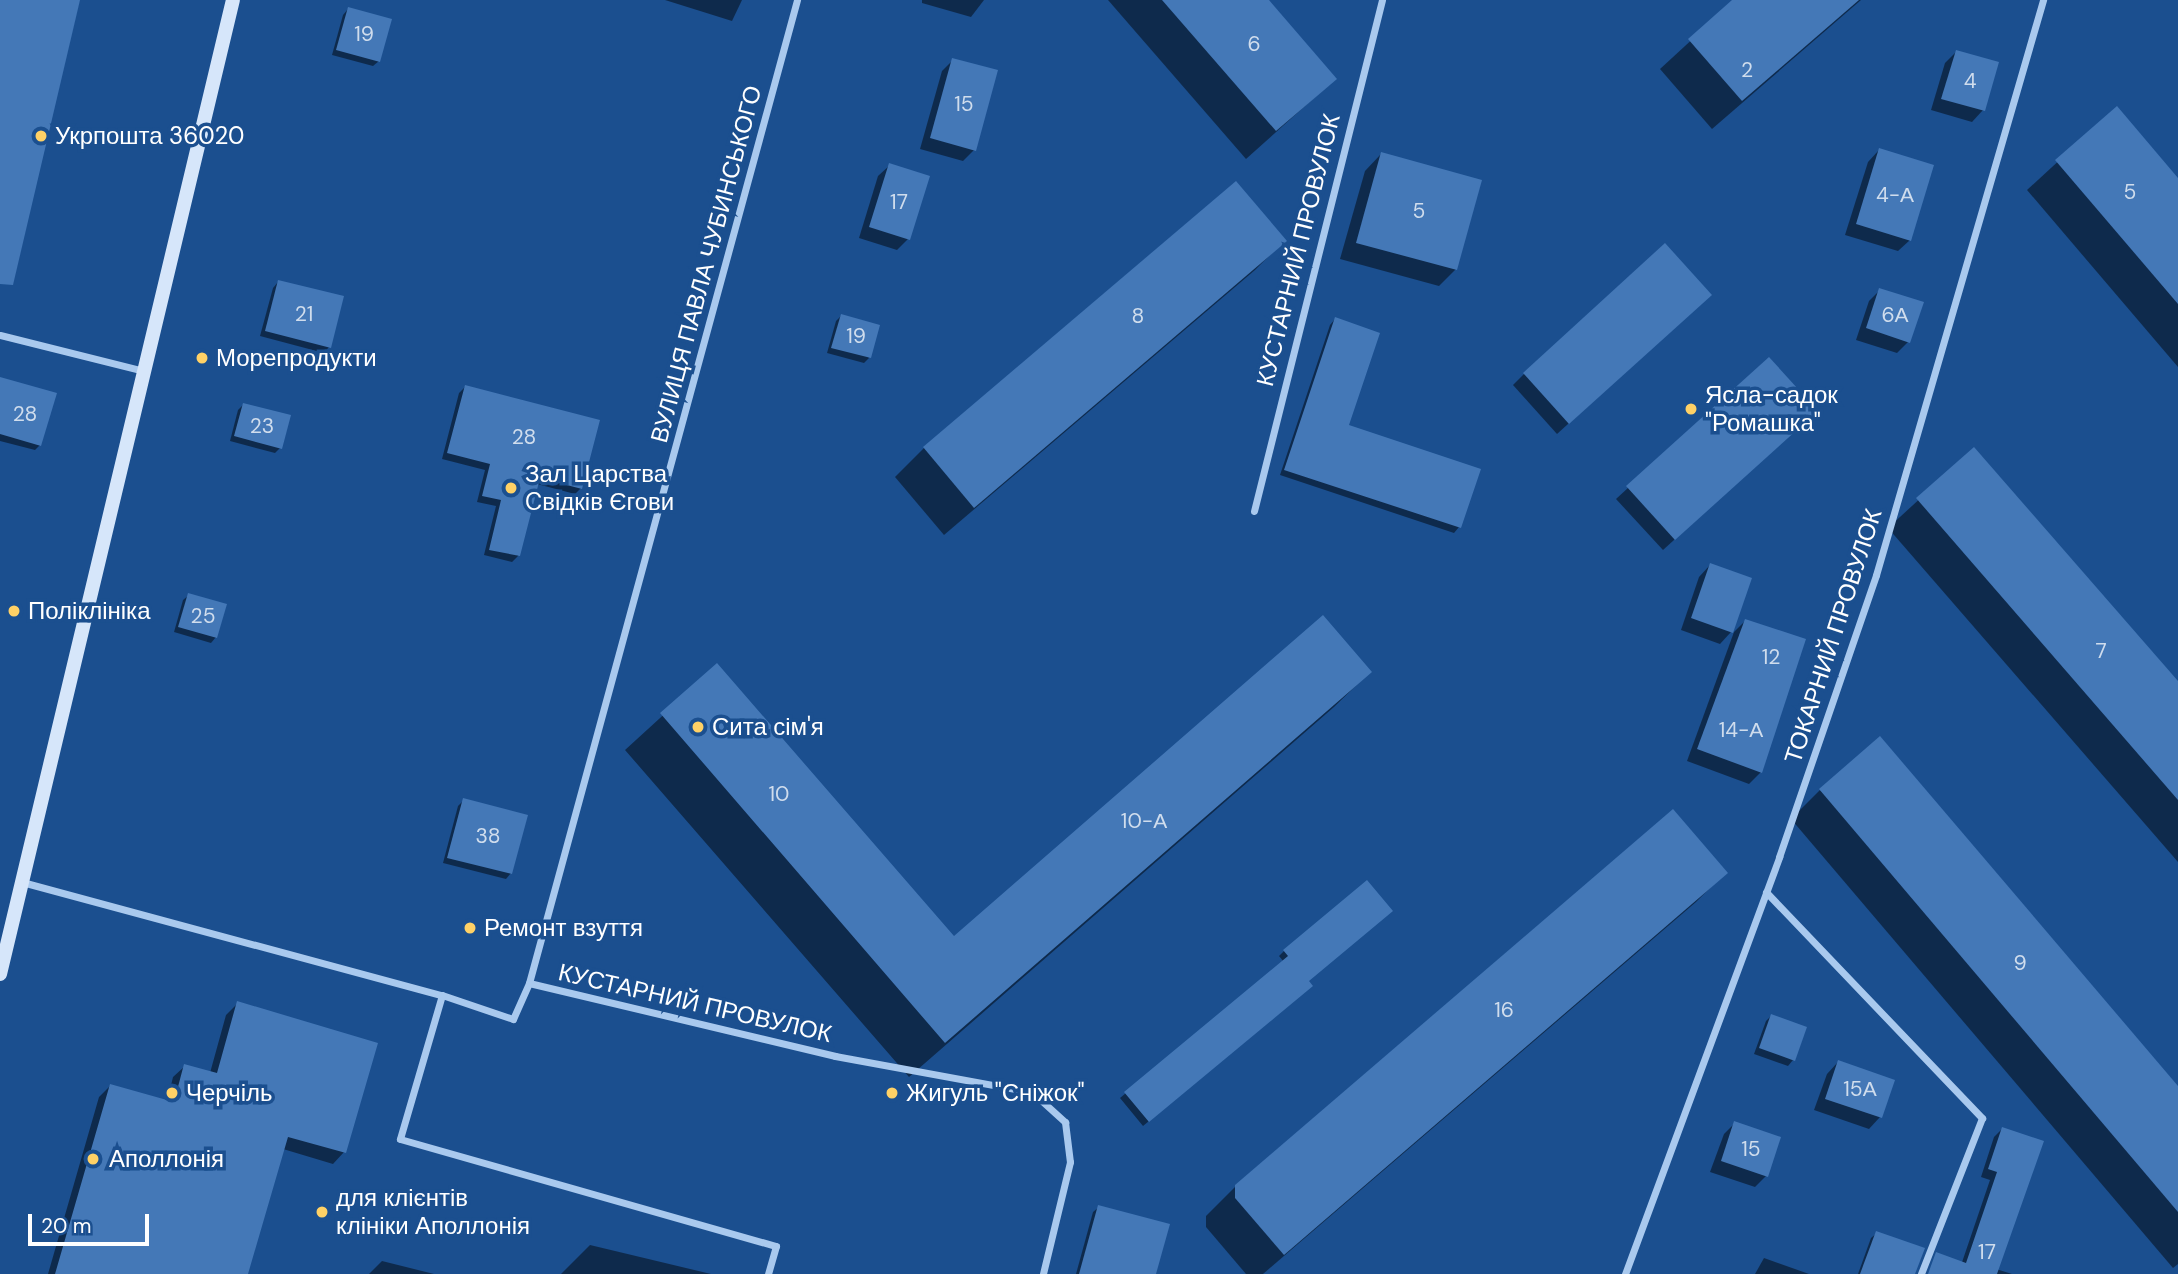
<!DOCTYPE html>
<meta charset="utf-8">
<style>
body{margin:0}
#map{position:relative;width:2178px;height:1274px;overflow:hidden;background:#1b4f8f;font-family:"DM Sans",sans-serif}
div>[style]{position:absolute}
.shadow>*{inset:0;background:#0007}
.building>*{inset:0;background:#4478b7}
.minor>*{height:7px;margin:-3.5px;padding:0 3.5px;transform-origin:3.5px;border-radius:3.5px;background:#a9c9ee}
.secondary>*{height:14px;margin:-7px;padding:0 7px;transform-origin:7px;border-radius:7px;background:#d6e6fa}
.dots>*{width:19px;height:19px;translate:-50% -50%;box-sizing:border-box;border:4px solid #1b4f8f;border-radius:50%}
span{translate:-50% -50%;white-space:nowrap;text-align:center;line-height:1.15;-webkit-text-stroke:7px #1b4f8f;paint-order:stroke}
.number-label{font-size:21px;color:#d0dded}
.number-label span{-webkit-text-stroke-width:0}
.poi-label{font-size:24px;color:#fff}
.left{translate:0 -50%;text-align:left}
.street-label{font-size:24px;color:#fff}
.scale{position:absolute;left:28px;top:1214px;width:121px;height:32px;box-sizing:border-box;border:4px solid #fff;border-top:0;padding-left:9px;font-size:21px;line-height:24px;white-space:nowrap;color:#fff;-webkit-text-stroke:5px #1b4f8f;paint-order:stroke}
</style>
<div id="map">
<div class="shadow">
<i style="clip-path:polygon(665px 0,742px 0,732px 21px)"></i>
<i style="clip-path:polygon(922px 0,984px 0,971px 17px,922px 3px)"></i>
<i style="clip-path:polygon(1108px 0,1266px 0,1335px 79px,1246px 159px)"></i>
<i style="clip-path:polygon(1735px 0,1861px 0,1712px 129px,1660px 69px)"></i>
<i style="clip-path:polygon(348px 9px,379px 61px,373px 66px,332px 55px,343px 15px)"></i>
<i style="clip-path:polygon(1956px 52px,1983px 110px,1972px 122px,1931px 110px,1945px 63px)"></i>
<i style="clip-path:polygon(953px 60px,974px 150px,963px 161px,920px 149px,942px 71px)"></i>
<i style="clip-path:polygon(2116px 108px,2178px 181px,2178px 367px,2027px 190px)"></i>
<i style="clip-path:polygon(1879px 150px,1910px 240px,1898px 251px,1845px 235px,1868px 162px)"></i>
<i style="clip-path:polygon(1381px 154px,1456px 269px,1439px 286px,1340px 259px,1365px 171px)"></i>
<i style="clip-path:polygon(890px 165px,908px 239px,897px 250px,859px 238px,878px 176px)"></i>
<i style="clip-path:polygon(1284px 241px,1255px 270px,944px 535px,895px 477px,924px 448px)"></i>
<i style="clip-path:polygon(278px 282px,329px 347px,324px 353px,260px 336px,273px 288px)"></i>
<i style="clip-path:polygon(1880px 290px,1908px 342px,1897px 353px,1856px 340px,1869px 301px)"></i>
<i style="clip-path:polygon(1698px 306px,1557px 434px,1513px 385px,1524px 374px)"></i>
<i style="clip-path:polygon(841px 316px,869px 358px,864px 363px,827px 353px,836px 321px)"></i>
<i style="clip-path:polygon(1335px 319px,1347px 426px,1459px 527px,1454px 533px,1280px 475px,1330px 325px)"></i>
<i style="clip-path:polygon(1768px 359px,1804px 422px,1663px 550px,1616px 499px)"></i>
<i style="clip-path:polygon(0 379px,40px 445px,35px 450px,0 441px)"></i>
<i style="clip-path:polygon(465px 387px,581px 488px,575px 494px,537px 484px,518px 556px,512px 562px,484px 555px,496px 506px,477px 502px,485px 470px,442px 459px,459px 393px)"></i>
<i style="clip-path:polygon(243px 405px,280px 448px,275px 453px,230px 441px,238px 410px)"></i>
<i style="clip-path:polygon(1974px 449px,2178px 684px,2178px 862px,1888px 528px)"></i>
<i style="clip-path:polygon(1710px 565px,1750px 580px,1731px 632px,1720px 644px,1681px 630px,1699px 577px)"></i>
<i style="clip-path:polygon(189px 595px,216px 637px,211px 643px,174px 632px,183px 600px)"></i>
<i style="clip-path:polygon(1745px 621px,1761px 772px,1749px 784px,1687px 761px,1734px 632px)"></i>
<i style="clip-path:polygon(717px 666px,953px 939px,1370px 672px,1334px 707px,909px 1077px,625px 750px)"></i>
<i style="clip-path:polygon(1820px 790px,2178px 1090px,2178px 1264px,2173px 1268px,1791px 819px)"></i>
<i style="clip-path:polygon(464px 800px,511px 873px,506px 879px,443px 863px,458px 806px)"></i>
<i style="clip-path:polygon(1725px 873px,1696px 902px,1263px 1274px,1246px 1274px,1206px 1227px,1206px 1216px,1236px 1186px)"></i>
<i style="clip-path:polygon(1367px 882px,1307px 981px,1306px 991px,1143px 1126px,1120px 1098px,1284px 962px,1279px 956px,1284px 951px)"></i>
<i style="clip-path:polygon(238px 1003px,344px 1152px,333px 1164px,283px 1149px,247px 1274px,48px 1274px,99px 1097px,110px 1086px,167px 1102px,173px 1077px,185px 1066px,210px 1073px,226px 1015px)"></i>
<i style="clip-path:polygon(1771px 1016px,1793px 1060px,1788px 1066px,1754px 1054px,1766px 1021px)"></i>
<i style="clip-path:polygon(1838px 1062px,1880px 1117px,1869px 1129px,1814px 1110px,1827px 1074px)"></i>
<i style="clip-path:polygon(1735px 1123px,1766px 1176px,1755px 1187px,1710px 1172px,1724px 1134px)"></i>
<i style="clip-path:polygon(2002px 1129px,1996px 1269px,2012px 1274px,1958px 1274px,1990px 1180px,1981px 1177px,1994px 1137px)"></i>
<i style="clip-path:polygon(1099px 1207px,1110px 1274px,1076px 1274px,1093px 1212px)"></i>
<i style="clip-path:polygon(1877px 1233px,1898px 1274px,1858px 1274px,1871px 1238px)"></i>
<i style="clip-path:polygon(590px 1245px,711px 1274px,561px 1274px)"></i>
<i style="clip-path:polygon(1764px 1258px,1809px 1274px,1755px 1274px)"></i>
<i style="clip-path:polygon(382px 1261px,434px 1274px,369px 1274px)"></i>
</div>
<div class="building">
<i style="clip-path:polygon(0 0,80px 0,13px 285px,0 284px)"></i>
<i style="clip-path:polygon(1162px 0,1269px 0,1337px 79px,1276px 131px)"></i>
<i style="clip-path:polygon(1732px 0,1859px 0,1742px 101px,1688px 39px)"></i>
<i style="clip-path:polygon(348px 7px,392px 19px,380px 62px,336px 50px)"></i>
<i style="clip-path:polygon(1956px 50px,1999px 62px,1985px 111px,1941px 99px)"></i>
<i style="clip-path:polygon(952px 58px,998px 70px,976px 151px,930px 138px)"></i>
<i style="clip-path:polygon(2117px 106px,2178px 178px,2178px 304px,2055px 160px)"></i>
<i style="clip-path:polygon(1879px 148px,1934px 165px,1911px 241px,1856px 224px)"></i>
<i style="clip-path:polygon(1381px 152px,1482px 180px,1457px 270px,1356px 243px)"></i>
<i style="clip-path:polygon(889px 163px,930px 176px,910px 240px,869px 227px)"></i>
<i style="clip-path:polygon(1236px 181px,1287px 241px,974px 508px,923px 447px)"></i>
<i style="clip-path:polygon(1665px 243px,1712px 295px,1569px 424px,1523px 373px)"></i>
<i style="clip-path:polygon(278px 280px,344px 296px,331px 348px,265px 331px)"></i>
<i style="clip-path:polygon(1879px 288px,1924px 302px,1910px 343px,1866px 328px)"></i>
<i style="clip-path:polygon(841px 314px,880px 325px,871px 358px,831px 348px)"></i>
<i style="clip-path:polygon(1335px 317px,1380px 333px,1349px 425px,1481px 469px,1461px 528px,1284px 470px)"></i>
<i style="clip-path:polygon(1769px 357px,1818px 411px,1675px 540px,1626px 486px)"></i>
<i style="clip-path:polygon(0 377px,57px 393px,41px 446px,0 434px)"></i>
<i style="clip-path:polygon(465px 385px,600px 420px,582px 489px,540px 478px,520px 556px,489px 550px,501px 500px,482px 496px,490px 464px,447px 453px)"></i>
<i style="clip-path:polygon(243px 403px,291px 415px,282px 449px,234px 436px)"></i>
<i style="clip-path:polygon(1974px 447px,2178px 681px,2178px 800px,1916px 498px)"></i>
<i style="clip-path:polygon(1710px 563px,1752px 578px,1733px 633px,1691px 618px)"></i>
<i style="clip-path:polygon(188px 593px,227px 604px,217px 638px,178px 627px)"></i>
<i style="clip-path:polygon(1323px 615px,1372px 672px,945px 1043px,660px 713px,717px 663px,954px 936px)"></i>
<i style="clip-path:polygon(1745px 619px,1806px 639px,1762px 773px,1697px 749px)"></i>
<i style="clip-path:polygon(1880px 736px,2178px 1086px,2178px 1212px,1819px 789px)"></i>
<i style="clip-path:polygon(463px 798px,528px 815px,512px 874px,447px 858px)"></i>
<i style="clip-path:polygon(1673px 809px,1728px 873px,1284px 1255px,1235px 1198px,1235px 1185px)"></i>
<i style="clip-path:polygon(1367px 880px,1393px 911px,1309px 981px,1313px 986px,1149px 1122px,1124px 1092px,1288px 956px,1283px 950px)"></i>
<i style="clip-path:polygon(237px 1001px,378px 1043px,346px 1153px,288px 1137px,248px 1274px,55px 1274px,110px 1084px,174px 1102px,184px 1064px,217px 1073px)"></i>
<i style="clip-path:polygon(1771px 1014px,1807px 1027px,1795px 1061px,1759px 1048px)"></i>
<i style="clip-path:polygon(1838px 1060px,1895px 1080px,1882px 1118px,1825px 1099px)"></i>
<i style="clip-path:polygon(1734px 1121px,1781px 1137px,1768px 1177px,1721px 1161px)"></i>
<i style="clip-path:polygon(2002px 1127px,2044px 1141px,1997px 1274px,1928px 1274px,1936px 1252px,1966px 1263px,1997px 1172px,1988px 1169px)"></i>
<i style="clip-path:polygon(1098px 1205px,1170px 1224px,1156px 1274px,1079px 1274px)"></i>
<i style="clip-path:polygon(1876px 1231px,1925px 1248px,1915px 1274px,1860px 1274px)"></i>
</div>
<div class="minor">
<i style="left:0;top:335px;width:148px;rotate:14deg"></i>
<i style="left:1254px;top:511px;width:527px;rotate:-75.94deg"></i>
<i style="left:22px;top:882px;width:435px;rotate:15.1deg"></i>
<i style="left:442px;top:995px;width:75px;rotate:18.7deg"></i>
<i style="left:513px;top:1019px;width:39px;rotate:-66deg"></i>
<i style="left:529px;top:983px;width:315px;rotate:13.4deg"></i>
<i style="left:835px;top:1056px;width:200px;rotate:10.4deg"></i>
<i style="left:1032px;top:1092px;width:45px;rotate:42.3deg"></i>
<i style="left:1065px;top:1122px;width:40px;rotate:82.9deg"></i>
<i style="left:1070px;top:1162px;width:115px;rotate:103.6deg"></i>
<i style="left:1766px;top:892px;width:313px;rotate:46.3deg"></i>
<i style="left:1982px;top:1118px;width:168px;rotate:111.4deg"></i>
<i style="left:529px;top:983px;width:1019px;rotate:-74.75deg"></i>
<i style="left:442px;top:995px;width:150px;rotate:106.3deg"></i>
<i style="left:400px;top:1139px;width:391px;rotate:15.9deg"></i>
<i style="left:776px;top:1246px;width:29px;rotate:106deg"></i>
<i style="left:1625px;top:1274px;width:445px;rotate:-69.7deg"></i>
<i style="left:1779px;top:857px;width:298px;rotate:-71deg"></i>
<i style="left:1876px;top:575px;width:599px;rotate:-73.8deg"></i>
</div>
<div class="secondary">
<i style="left:0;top:974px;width:1001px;rotate:-76.55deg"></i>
</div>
<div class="dots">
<i style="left:41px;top:136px;background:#ffd166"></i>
<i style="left:202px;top:358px;background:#ffd166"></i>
<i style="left:1691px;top:409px;background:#ffd166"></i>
<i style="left:511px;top:488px;background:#ffd166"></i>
<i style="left:14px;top:611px;background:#ffd166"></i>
<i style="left:698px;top:727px;background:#ffd166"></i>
<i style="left:470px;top:928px;background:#ffd166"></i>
<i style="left:172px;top:1093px;background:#ffd166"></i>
<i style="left:892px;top:1093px;background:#ffd166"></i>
<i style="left:93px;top:1159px;background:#ffd166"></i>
<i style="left:322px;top:1212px;background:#ffd166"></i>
</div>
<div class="number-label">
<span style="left:364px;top:34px">19</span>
<span style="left:1254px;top:44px">6</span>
<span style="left:1747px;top:70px">2</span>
<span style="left:1970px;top:81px">4</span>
<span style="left:964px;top:104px">15</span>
<span style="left:2130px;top:192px">5</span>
<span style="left:1895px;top:195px">4-А</span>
<span style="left:899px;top:202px">17</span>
<span style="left:1419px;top:211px">5</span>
<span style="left:304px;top:314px">21</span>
<span style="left:1895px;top:315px">6А</span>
<span style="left:1138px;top:316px">8</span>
<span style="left:856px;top:336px">19</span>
<span style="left:25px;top:414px">28</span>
<span style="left:262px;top:426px">23</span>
<span style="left:524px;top:437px">28</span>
<span style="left:203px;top:616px">25</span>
<span style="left:2101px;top:651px">7</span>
<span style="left:1771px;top:657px">12</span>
<span style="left:1741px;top:730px">14-А</span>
<span style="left:779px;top:794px">10</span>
<span style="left:1144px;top:821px">10-А</span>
<span style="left:488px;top:836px">38</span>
<span style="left:2020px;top:963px">9</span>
<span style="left:1504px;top:1010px">16</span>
<span style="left:1860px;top:1089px">15А</span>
<span style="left:1751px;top:1149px">15</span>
<span style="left:1987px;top:1252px">17</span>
</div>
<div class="poi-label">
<span class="left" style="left:55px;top:136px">Укрпошта 36020</span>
<span class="left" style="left:216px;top:358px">Морепродукти</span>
<span class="left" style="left:1705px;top:409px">Ясла-садок<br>"Ромашка"</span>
<span class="left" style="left:525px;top:488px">Зал Царства<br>Cвідків Єгови</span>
<span class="left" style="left:28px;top:611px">Поліклініка</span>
<span class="left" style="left:712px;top:727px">Сита сім'я</span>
<span class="left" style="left:484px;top:928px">Ремонт взуття</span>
<span class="left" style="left:186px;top:1093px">Черчіль</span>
<span class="left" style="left:906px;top:1093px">Жигуль "Сніжок"</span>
<span class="left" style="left:109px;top:1159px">Аполлонія</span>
<span class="left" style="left:336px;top:1212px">для клієнтів<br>клініки Аполлонія</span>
</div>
<div class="street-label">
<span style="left:1298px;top:250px;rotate:-76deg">КУСТАРНИЙ ПРОВУЛОК</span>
<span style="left:706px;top:264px;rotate:-75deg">ВУЛИЦЯ ПАВЛА ЧУБИНСЬКОГО</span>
<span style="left:1833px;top:636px;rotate:-72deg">ТОКАРНИЙ ПРОВУЛОК</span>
<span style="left:695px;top:1003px;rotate:13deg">КУСТАРНИЙ ПРОВУЛОК</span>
</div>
<div class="scale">20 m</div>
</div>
